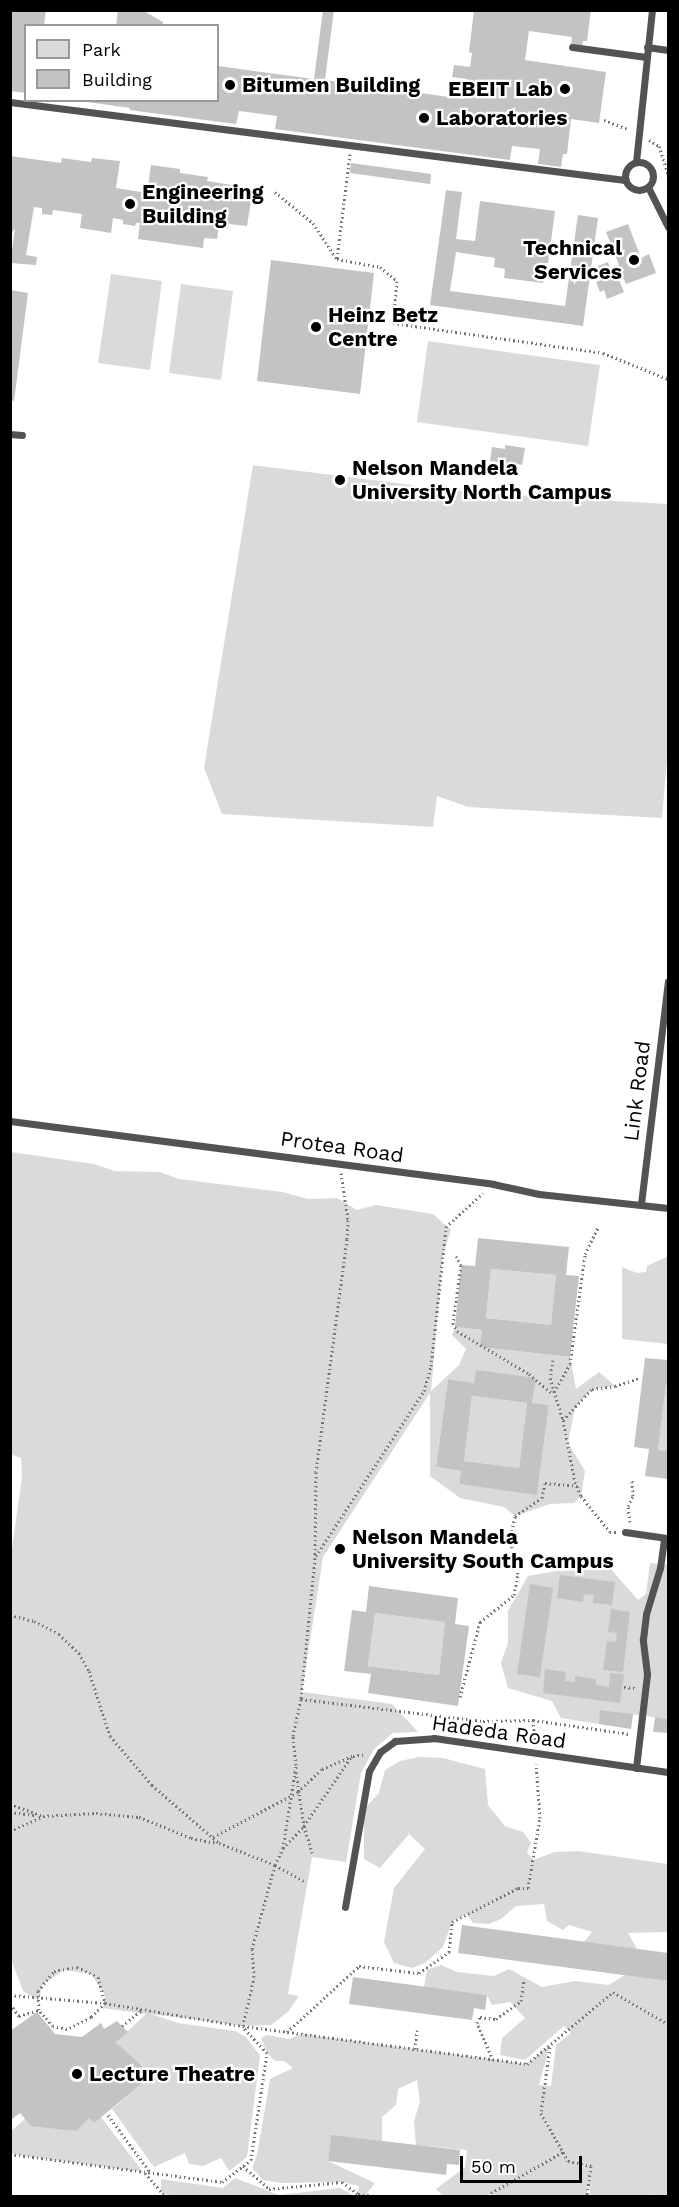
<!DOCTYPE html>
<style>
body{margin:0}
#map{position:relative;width:679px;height:2207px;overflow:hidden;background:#fff;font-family:"Work Sans",sans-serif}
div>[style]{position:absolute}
.green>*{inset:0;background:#dadada}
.building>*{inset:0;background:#c3c3c3}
.path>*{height:3px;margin-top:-1.5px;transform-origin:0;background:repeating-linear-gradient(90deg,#757575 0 1.5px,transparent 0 4.5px)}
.service>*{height:7px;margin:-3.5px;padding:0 3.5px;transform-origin:3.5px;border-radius:3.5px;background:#535353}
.service>.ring{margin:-3.5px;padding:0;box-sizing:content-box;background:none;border:7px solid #535353;border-radius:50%}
.dots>*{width:16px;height:16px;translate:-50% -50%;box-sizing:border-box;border:3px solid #fff;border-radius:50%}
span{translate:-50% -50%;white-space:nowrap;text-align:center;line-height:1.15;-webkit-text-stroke:4.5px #fff;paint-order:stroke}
.poi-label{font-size:21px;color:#000;font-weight:700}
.left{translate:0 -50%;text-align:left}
.right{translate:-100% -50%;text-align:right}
.street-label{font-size:21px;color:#000}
.frame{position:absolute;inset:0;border:12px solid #000;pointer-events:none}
.legend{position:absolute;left:24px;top:24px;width:195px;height:78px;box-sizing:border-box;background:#fff;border:2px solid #999;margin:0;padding:8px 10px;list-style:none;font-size:18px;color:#000}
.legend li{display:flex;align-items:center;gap:12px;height:30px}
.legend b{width:30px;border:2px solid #999}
.scale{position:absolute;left:460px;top:2156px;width:122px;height:27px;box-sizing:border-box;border:3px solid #000;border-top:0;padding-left:8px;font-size:18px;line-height:21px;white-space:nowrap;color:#000;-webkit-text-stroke:4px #fff;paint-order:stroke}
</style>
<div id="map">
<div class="green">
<i style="clip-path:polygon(111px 274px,162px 281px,150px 370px,98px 363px)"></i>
<i style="clip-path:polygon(181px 284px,233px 291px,221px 380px,169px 373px)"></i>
<i style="clip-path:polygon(428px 341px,600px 365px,588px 446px,417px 422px)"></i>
<i style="clip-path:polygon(253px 465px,477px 493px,668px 504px,668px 747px,662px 818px,468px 807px,437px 796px,433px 827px,222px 814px,204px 768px)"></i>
<i style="clip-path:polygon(evenodd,11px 1152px,94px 1164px,115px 1171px,160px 1172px,179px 1179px,283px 1192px,308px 1199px,337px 1198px,357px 1210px,376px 1205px,433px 1214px,451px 1230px,443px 1254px,431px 1391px,459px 1365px,466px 1349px,452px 1335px,455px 1327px,482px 1330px,481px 1347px,570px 1357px,576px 1389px,599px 1372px,615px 1386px,592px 1389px,575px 1408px,568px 1443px,585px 1471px,581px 1496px,574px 1503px,550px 1504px,515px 1516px,504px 1507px,460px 1498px,430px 1476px,430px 1393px,323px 1557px,302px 1692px,392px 1704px,418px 1732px,393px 1733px,374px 1749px,361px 1773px,346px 1862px,312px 1857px,288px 1994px,299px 1996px,288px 2012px,271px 2025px,243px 2026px,151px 2014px,178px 2023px,235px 2031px,246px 2037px,260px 2056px,247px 2157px,229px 2171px,221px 2158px,203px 2166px,189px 2164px,185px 2153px,154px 2167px,112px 2109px,144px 2082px,142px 2066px,116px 2042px,146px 2014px,103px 2008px,105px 1995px,91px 1974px,64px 1970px,42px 1985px,39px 2000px,23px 1991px,11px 1959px,10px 1563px,22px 1477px,21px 1458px,10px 1454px,11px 1152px,448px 1379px,474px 1383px,535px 1379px,532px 1403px,549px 1406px,537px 1494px,459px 1484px,461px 1471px,436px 1467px,448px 1379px)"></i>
<i style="clip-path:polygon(668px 1256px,668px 1344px,622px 1339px,622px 1267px,637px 1273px,646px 1272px,647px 1266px)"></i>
<i style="clip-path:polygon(491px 1269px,556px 1275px,551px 1325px,486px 1318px)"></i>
<i style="clip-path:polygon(666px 1385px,668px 1385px,668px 1451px,658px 1450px)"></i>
<i style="clip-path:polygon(472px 1396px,527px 1403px,519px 1468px,464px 1461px)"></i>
<i style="clip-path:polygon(650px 1563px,668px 1565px,668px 1719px,601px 1710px,599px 1724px,561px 1718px,552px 1701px,508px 1688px,501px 1663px,508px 1643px,508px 1611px,528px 1576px,556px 1571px,611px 1569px,638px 1600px,646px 1594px)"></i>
<i style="clip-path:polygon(375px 1613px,445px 1622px,439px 1675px,368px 1666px)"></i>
<i style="clip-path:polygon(419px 1757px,443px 1758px,485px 1769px,488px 1805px,505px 1826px,523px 1832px,531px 1843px,527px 1852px,533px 1860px,555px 1852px,578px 1851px,668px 1864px,668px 1932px,628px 1933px,637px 1949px,584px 1942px,592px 1932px,569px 1925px,563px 1930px,547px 1921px,544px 1904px,516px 1906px,501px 1919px,489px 1924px,473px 1923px,467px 1914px,452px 1922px,443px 1947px,425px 1963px,412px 1968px,394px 1963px,384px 1942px,394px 1888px,425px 1849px,409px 1834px,380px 1868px,364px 1859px,364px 1809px,379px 1793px,385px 1770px,400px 1761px)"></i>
<i style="clip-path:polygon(441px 1965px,457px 1972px,494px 1976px,509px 1969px,542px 1987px,575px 1981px,609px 1985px,625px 1975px,668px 1981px,668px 2196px,656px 2196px,654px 2194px,652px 2196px,590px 2196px,589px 2183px,587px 2196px,497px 2196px,491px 2193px,489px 2196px,443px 2196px,436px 2189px,465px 2167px,467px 2150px,416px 2145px,414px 2121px,420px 2102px,417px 2080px,398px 2089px,396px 2105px,382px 2117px,382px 2141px,331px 2136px,328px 2161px,375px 2183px,365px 2196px,357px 2196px,359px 2186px,342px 2182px,282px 2183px,263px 2180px,252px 2168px,257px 2155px,270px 2079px,293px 2068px,284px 2061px,275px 2061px,267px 2053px,261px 2038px,267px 2035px,289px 2039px,302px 2034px,527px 2064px,550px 2045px,539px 2085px,551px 2086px,556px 2045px,571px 2033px,564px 2026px,525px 2060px,500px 2055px,502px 2038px,525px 2018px,510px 2002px,492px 2005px,487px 1995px,424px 1987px,427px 1970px)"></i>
<i style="clip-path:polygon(101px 2117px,143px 2172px,11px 2154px,11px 2131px,25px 2119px,75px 2131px,89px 2118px,94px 2123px)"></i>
<i style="clip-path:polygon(235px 2178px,279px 2195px,340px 2188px,354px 2196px,174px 2196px,161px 2193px,161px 2179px,223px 2188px)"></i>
</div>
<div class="building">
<i style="clip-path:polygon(10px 10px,46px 10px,44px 26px,26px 26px,26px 93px,10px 91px)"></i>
<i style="clip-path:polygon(118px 10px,142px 10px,163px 22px,163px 26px,116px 26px)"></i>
<i style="clip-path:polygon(323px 10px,334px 10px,325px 80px,464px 99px,467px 79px,452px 77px,454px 65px,470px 67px,472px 53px,469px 52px,474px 10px,591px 10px,587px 41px,583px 41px,582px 46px,571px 44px,572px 37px,529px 31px,525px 60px,606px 72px,599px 123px,571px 119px,567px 154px,563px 154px,561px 167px,538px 164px,540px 149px,512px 146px,510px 160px,275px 129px,277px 116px,239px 111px,236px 124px,129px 110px,130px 108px,87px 102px,218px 100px,218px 66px,314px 79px)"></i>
<i style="clip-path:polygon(10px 156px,61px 163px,62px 158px,91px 162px,92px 158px,120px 161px,116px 188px,147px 193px,151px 165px,180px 169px,180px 173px,208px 177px,207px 181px,238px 186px,236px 199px,251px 201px,247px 226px,229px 224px,228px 228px,219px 227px,217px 239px,204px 238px,203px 248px,138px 239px,140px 223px,136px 223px,135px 226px,123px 224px,123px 220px,113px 218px,111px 233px,80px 228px,82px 214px,53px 210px,52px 215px,42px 214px,42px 208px,34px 207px,26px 255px,37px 257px,36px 265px,10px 263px,15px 229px,10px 234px)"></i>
<i style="clip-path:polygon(351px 163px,431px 174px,430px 184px,350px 173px)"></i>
<i style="clip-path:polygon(446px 190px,462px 192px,456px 239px,475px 241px,480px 201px,555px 211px,548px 263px,545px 263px,543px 283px,504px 278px,505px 269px,494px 267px,495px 258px,456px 252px,450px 291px,565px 306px,578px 215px,598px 218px,583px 326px,430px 305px)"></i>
<i style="clip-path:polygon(628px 224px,641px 258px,649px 254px,656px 273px,626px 284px,621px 273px,617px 275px,624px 292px,607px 299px,604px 290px,600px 292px,596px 282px,603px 279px,598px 266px,608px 262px,610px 268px,619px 265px,606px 232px)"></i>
<i style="clip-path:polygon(271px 260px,374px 273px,360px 394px,257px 381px)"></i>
<i style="clip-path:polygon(10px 290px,28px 293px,14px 401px,10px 400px)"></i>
<i style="clip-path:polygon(505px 445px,525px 448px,522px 465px,518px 464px,517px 475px,505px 473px,506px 463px,490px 461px,492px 447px,505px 449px)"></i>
<i style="clip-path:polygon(evenodd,478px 1238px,569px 1247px,566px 1275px,579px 1276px,570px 1357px,480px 1347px,482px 1330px,455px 1327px,461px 1265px,475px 1266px,478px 1238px,491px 1269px,556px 1275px,551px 1325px,486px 1318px,491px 1269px)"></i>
<i style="clip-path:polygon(645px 1358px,668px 1360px,668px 1385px,666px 1385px,658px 1450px,668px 1451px,668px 1479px,645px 1476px,649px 1449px,634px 1447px)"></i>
<i style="clip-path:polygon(evenodd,476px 1370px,536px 1378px,532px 1403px,549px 1405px,537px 1495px,459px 1484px,461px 1471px,436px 1467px,448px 1379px,474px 1383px,476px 1370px,472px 1396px,527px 1403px,519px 1468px,464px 1461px,472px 1396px)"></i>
<i style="clip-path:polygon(560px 1575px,615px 1582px,612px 1605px,593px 1603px,594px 1595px,584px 1594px,583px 1602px,557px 1598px)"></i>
<i style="clip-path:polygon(530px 1584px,553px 1588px,540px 1677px,517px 1674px)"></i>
<i style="clip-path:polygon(evenodd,369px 1586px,458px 1598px,455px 1624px,469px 1626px,458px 1706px,368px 1693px,371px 1674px,344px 1671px,352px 1610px,366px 1612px,369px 1586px,375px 1613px,445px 1622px,439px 1675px,368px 1666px,375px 1613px)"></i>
<i style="clip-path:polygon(611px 1609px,630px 1612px,623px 1672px,603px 1670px,607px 1641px,616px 1642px,617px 1633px,608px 1632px)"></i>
<i style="clip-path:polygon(545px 1669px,566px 1672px,565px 1681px,575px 1682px,575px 1676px,596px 1679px,596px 1685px,609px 1687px,610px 1673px,624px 1674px,620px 1703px,543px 1693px)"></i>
<i style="clip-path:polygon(600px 1710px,633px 1714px,631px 1729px,599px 1724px)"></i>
<i style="clip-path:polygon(655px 1717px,668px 1719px,668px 1733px,653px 1732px)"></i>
<i style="clip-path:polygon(462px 1925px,668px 1953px,668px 1981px,458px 1953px)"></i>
<i style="clip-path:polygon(353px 1977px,487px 1995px,485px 2010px,474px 2008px,472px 2020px,349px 2004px)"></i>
<i style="clip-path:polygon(37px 2012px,55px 2034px,82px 2037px,101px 2023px,104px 2029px,117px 2021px,128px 2032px,116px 2042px,142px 2066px,144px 2082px,94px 2123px,89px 2118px,76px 2131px,31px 2126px,20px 2113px,12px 2119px,10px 2031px)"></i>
<i style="clip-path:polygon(331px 2135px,460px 2150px,459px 2165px,447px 2164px,446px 2175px,328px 2161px)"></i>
</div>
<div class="path">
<i style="left:604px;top:120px;width:26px;rotate:21deg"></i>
<i style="left:649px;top:140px;width:12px;rotate:31deg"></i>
<i style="left:659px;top:146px;width:29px;rotate:72deg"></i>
<i style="left:350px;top:154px;width:106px;rotate:97.1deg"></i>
<i style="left:337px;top:259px;width:44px;rotate:10.5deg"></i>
<i style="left:380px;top:267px;width:22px;rotate:39deg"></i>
<i style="left:397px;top:281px;width:42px;rotate:95.4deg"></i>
<i style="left:393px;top:323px;width:212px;rotate:8.1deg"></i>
<i style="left:603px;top:353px;width:70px;rotate:21.8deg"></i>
<i style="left:275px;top:192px;width:49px;rotate:39.2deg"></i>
<i style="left:313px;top:223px;width:42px;rotate:56.7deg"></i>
<i style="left:341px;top:1173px;width:48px;rotate:81.5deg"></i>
<i style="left:348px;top:1220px;width:19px;rotate:93deg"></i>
<i style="left:347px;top:1239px;width:235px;rotate:97.6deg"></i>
<i style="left:316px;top:1472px;width:86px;rotate:90.7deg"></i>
<i style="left:315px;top:1558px;width:142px;rotate:95.7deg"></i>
<i style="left:301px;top:1699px;width:183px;rotate:6.9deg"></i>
<i style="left:483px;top:1721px;width:50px;rotate:-1.1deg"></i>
<i style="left:533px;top:1720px;width:98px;rotate:8.2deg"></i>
<i style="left:456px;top:1256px;width:10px;rotate:61deg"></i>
<i style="left:461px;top:1265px;width:59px;rotate:97.9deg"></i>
<i style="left:453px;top:1323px;width:9px;rotate:63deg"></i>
<i style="left:457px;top:1331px;width:84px;rotate:30.8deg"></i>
<i style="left:529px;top:1374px;width:30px;rotate:40deg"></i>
<i style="left:553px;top:1360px;width:18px;rotate:99deg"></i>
<i style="left:550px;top:1378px;width:44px;rotate:72.8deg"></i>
<i style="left:563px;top:1420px;width:63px;rotate:79deg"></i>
<i style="left:575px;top:1482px;width:15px;rotate:67deg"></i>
<i style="left:581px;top:1496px;width:46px;rotate:51.1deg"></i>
<i style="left:610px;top:1532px;width:6px"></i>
<i style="left:554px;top:1392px;width:32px;rotate:-60deg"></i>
<i style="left:570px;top:1364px;width:111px;rotate:-82.2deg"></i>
<i style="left:585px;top:1254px;width:30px;rotate:-64deg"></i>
<i style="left:563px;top:1420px;width:42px;rotate:-46.9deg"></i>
<i style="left:592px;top:1389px;width:23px;rotate:-7deg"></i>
<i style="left:615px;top:1386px;width:26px;rotate:-18deg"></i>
<i style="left:630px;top:1522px;width:16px;rotate:-97deg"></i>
<i style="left:628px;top:1506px;width:11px;rotate:-63deg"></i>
<i style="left:633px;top:1496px;width:16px;rotate:-94deg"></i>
<i style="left:316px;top:1556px;width:197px;rotate:-56.8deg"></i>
<i style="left:424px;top:1391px;width:26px;rotate:-74deg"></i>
<i style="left:431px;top:1366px;width:140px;rotate:-83.8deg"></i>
<i style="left:446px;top:1227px;width:50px;rotate:-42.6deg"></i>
<i style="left:10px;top:1615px;width:25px;rotate:14deg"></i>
<i style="left:34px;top:1621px;width:28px;rotate:27deg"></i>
<i style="left:59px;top:1634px;width:28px;rotate:44deg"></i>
<i style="left:79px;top:1653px;width:21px;rotate:61deg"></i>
<i style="left:89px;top:1671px;width:68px;rotate:72.1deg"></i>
<i style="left:110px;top:1736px;width:65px;rotate:49.4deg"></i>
<i style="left:152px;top:1785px;width:89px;rotate:40.9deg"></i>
<i style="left:219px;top:1843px;width:60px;rotate:21.4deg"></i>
<i style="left:275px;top:1865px;width:33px;rotate:29deg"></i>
<i style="left:624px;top:1687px;width:11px;rotate:5deg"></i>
<i style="left:460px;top:1697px;width:78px;rotate:-75.1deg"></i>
<i style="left:480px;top:1622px;width:43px;rotate:-38.5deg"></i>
<i style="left:514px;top:1595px;width:21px;rotate:-79deg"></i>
<i style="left:518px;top:1574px;width:35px;rotate:-103deg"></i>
<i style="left:510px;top:1540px;width:25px;rotate:-78deg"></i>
<i style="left:515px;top:1516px;width:32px;rotate:-34deg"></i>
<i style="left:542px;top:1498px;width:15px;rotate:-79deg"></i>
<i style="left:545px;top:1483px;width:32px;rotate:5deg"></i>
<i style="left:533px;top:1720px;width:23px;rotate:85deg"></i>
<i style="left:296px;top:1765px;width:29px;rotate:-96deg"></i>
<i style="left:293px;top:1736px;width:38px;rotate:-78deg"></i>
<i style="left:296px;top:1772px;width:55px;rotate:81.6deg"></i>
<i style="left:304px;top:1826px;width:28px;rotate:73deg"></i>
<i style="left:10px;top:1804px;width:35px;rotate:20deg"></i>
<i style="left:10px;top:1812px;width:25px;rotate:7deg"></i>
<i style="left:10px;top:1831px;width:36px;rotate:-24deg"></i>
<i style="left:43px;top:1816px;width:53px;rotate:-3.2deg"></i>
<i style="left:96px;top:1813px;width:43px;rotate:5.3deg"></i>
<i style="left:139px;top:1817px;width:56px;rotate:22deg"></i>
<i style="left:191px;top:1838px;width:26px;rotate:11deg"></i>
<i style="left:213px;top:1837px;width:96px;rotate:-27.9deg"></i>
<i style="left:298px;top:1792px;width:33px;rotate:-44deg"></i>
<i style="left:322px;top:1769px;width:34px;rotate:-23deg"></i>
<i style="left:353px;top:1756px;width:13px;rotate:-9deg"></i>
<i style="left:283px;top:1848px;width:30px;rotate:-46deg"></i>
<i style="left:304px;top:1826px;width:83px;rotate:-55.7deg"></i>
<i style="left:77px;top:1967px;width:23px;rotate:25deg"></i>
<i style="left:98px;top:1977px;width:27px;rotate:75deg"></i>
<i style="left:105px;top:2003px;width:20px;rotate:135deg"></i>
<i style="left:91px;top:2017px;width:27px;rotate:153deg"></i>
<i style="left:67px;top:2029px;width:14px;rotate:-168deg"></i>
<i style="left:53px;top:2026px;width:21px;rotate:-131deg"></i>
<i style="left:39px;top:2010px;width:19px;rotate:-93deg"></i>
<i style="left:38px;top:1991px;width:26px;rotate:-51deg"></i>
<i style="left:54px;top:1971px;width:23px;rotate:-10deg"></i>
<i style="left:10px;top:1995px;width:95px;rotate:4.8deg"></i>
<i style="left:105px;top:2003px;width:140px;rotate:9.5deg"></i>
<i style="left:243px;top:2026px;width:287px;rotate:7.6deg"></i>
<i style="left:527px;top:2064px;width:112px;rotate:-39.9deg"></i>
<i style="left:613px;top:1992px;width:64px;rotate:30.2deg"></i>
<i style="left:10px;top:2004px;width:15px;rotate:53deg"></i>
<i style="left:19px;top:2016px;width:21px;rotate:-17deg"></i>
<i style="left:122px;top:2026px;width:26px;rotate:-39deg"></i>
<i style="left:243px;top:2026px;width:50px;rotate:-77.3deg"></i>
<i style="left:254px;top:1977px;width:28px;rotate:-94deg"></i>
<i style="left:252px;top:1949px;width:87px;rotate:-74.7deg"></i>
<i style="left:275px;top:1865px;width:19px;rotate:-65deg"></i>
<i style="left:283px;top:1848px;width:83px;rotate:-81deg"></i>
<i style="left:287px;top:2032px;width:98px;rotate:-42.5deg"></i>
<i style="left:359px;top:1966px;width:60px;rotate:6.7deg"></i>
<i style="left:419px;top:1973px;width:37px;rotate:-35deg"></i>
<i style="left:449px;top:1952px;width:30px;rotate:-84deg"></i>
<i style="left:452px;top:1922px;width:74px;rotate:-27.3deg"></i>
<i style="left:518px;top:1888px;width:10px"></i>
<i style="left:528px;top:1888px;width:71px;rotate:-80.3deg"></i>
<i style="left:540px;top:1818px;width:54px;rotate:-94.2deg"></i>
<i style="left:550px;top:2047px;width:67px;rotate:97.8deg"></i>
<i style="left:541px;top:2113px;width:55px;rotate:60.6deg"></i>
<i style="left:568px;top:2161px;width:24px;rotate:12deg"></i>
<i style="left:591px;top:2166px;width:30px;rotate:98deg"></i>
<i style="left:415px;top:2049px;width:19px;rotate:-84deg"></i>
<i style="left:493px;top:2060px;width:40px;rotate:-113.4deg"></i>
<i style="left:477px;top:2023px;width:7px;rotate:-63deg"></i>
<i style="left:480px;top:2017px;width:16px;rotate:7deg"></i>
<i style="left:496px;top:2019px;width:31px;rotate:-36deg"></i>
<i style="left:521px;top:2001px;width:21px;rotate:-82deg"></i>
<i style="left:108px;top:2115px;width:71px;rotate:53.6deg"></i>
<i style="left:10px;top:2121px;width:3px;rotate:-45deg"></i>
<i style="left:10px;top:2154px;width:214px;rotate:7.5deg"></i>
<i style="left:222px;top:2182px;width:36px;rotate:-37deg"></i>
<i style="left:251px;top:2160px;width:108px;rotate:-81.5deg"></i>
<i style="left:267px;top:2053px;width:34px;rotate:-133deg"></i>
<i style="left:243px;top:2166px;width:35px;rotate:41deg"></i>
<i style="left:269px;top:2189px;width:73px;rotate:-5.5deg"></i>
<i style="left:342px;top:2182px;width:20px;rotate:37deg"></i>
<i style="left:358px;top:2194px;width:17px;rotate:7deg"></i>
<i style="left:145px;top:2173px;width:30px;rotate:49deg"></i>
<i style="left:490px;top:2196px;width:3px;rotate:-72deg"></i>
<i style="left:491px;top:2193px;width:83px;rotate:-29.7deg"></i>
</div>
<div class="service">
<i style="left:572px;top:47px;width:75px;rotate:7.7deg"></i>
<i style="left:647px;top:47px;width:21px;rotate:8deg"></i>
<i style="left:10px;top:102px;width:620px;rotate:7.23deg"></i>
<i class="ring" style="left:625px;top:162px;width:21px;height:21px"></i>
<i style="left:636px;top:162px;width:153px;rotate:-84deg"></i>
<i style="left:648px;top:187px;width:45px;rotate:63.4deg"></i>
<i style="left:10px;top:434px;width:12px;rotate:5deg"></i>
<i style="left:10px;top:1121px;width:487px;rotate:7.4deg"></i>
<i style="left:493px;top:1184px;width:47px;rotate:12.3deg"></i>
<i style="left:539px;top:1194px;width:130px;rotate:6.2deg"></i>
<i style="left:641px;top:1204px;width:224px;rotate:-83.1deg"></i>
<i style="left:625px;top:1532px;width:42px;rotate:8.1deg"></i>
<i style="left:636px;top:1768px;width:95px;rotate:-83.3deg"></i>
<i style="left:647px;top:1674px;width:35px;rotate:-97deg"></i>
<i style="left:643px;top:1639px;width:25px;rotate:-83deg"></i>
<i style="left:646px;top:1614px;width:48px;rotate:-73.1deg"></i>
<i style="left:660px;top:1568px;width:30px;rotate:-82deg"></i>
<i style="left:345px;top:1907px;width:138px;rotate:-80deg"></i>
<i style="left:369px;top:1771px;width:22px;rotate:-60deg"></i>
<i style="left:380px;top:1752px;width:19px;rotate:-36deg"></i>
<i style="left:395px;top:1741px;width:39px;rotate:-4deg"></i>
<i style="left:434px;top:1738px;width:236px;rotate:8.3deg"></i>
</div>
<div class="dots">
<i style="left:230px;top:85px;background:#000"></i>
<i style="left:565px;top:89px;background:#000"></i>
<i style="left:424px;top:118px;background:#000"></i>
<i style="left:130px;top:204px;background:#000"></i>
<i style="left:634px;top:260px;background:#000"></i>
<i style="left:316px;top:327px;background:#000"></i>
<i style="left:340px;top:480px;background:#000"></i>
<i style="left:340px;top:1549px;background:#000"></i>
<i style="left:77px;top:2074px;background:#000"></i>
</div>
<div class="poi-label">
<span class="left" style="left:242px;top:85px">Bitumen Building</span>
<span class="right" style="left:553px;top:89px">EBEIT Lab</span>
<span class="left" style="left:436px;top:118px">Laboratories</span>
<span class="left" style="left:142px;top:204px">Engineering<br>Building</span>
<span class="right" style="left:622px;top:260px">Technical<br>Services</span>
<span class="left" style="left:328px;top:327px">Heinz Betz<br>Centre</span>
<span class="left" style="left:352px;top:480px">Nelson Mandela<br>University North Campus</span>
<span class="left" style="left:352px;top:1549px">Nelson Mandela<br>University South Campus</span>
<span class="left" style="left:89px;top:2074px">Lecture Theatre</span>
</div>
<div class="street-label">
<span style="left:637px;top:1091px;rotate:-83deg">Link Road</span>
<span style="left:342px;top:1147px;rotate:8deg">Protea Road</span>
<span style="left:499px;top:1732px;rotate:8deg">Hadeda Road</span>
</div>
<div class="frame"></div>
<ul class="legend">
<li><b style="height:16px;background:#dadada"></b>Park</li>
<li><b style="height:16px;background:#c3c3c3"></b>Building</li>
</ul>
<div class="scale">50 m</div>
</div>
